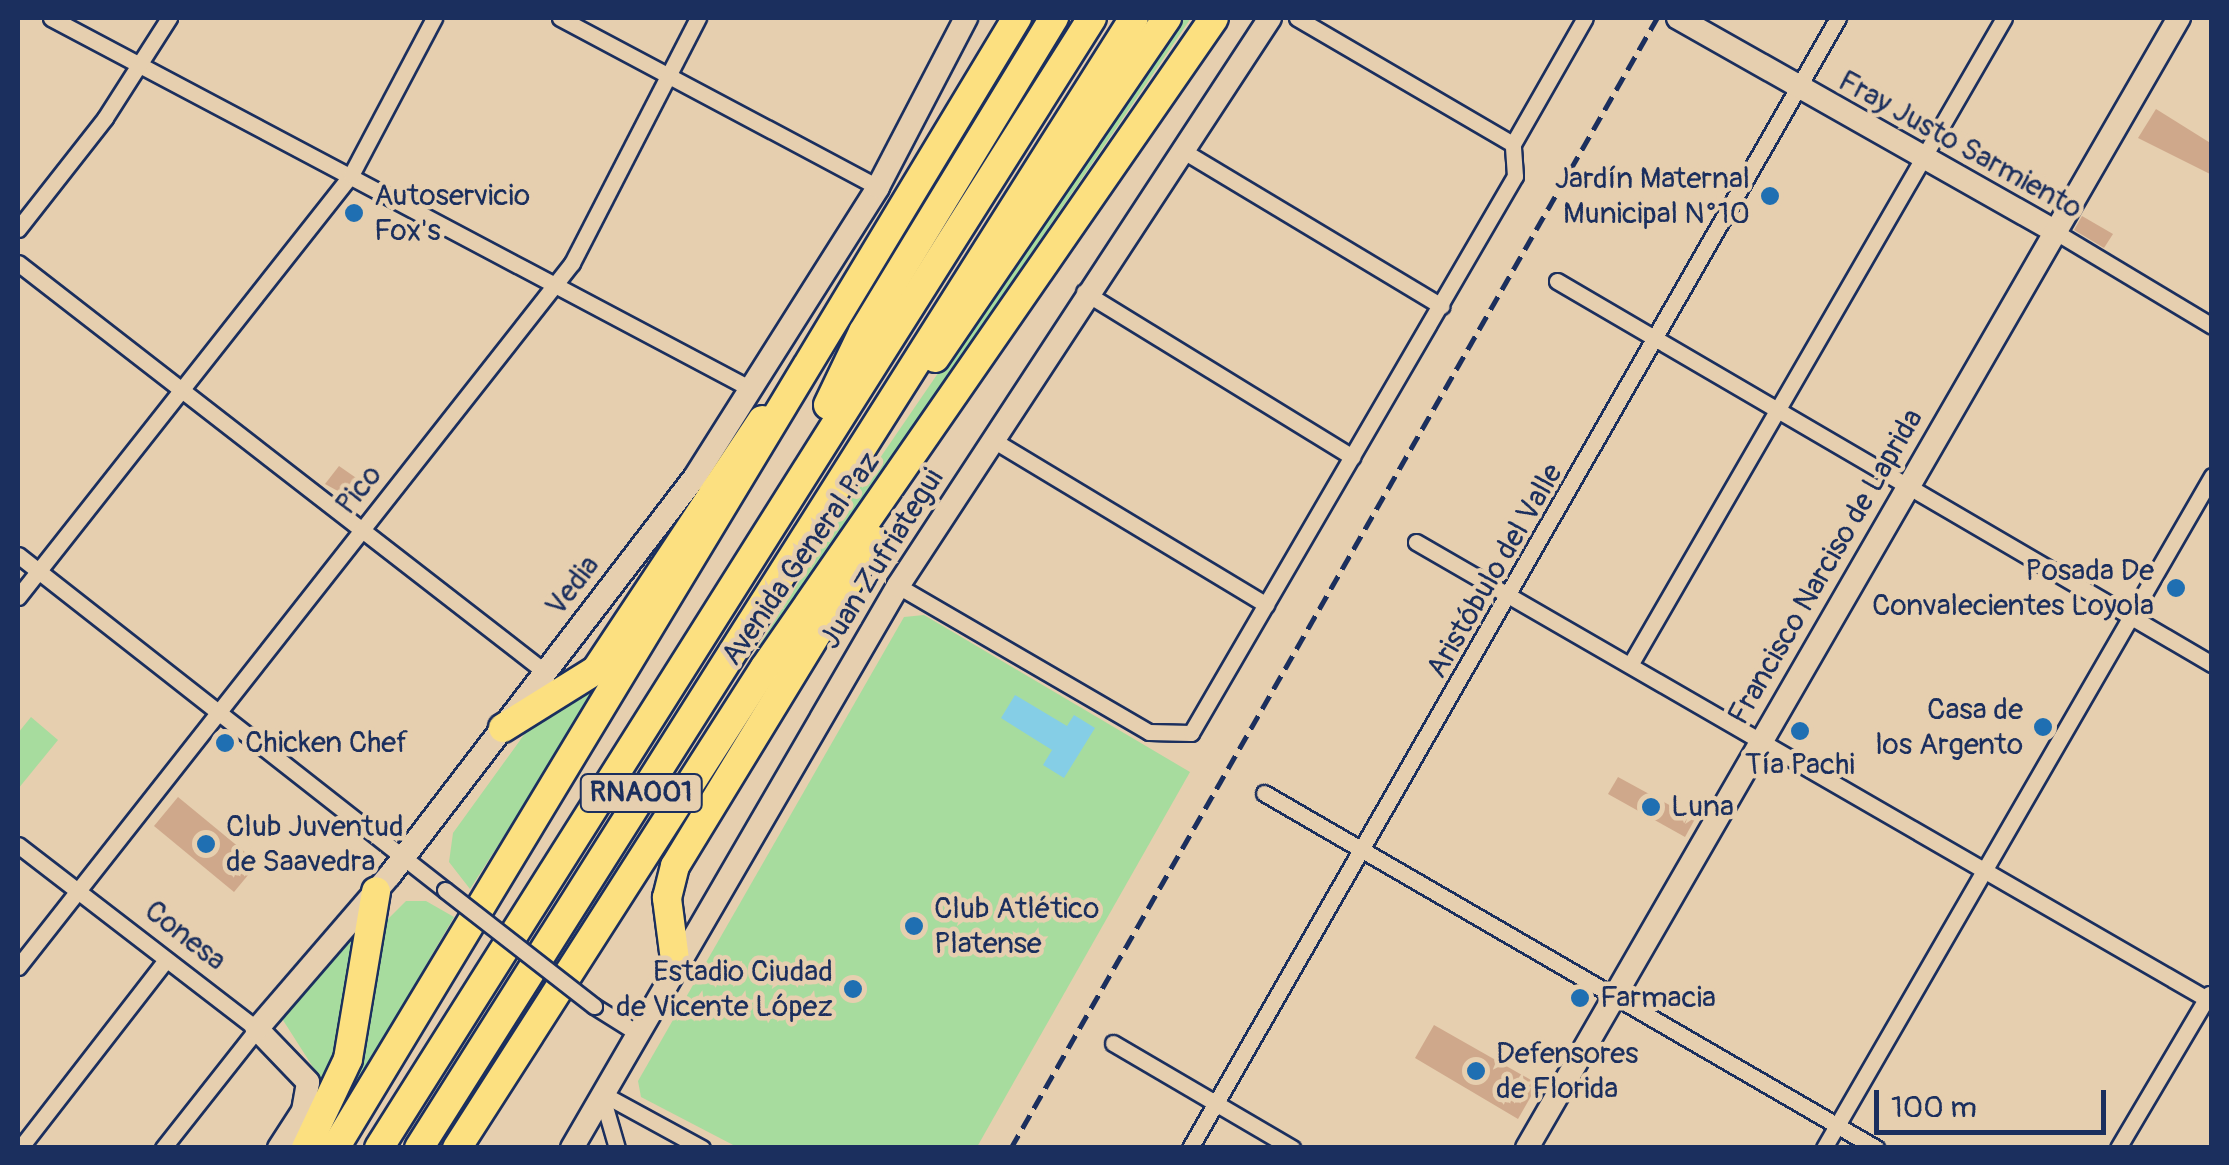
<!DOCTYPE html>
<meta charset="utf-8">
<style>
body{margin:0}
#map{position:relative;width:2229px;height:1165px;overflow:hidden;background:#e6cfaf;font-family:Pangolin,sans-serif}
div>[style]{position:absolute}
.green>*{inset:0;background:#a7dc9e}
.water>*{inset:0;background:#85cee6}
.building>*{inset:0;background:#cfa88b}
.roads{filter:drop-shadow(2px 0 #1b2f5e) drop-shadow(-2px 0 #1b2f5e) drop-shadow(0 2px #1b2f5e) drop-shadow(0 -2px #1b2f5e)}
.street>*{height:15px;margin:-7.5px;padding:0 7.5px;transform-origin:7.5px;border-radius:7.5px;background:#e6cfaf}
.secondary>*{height:22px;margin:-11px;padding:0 11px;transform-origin:11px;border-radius:11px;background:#e6cfaf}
.highway>*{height:28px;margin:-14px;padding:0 14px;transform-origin:14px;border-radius:14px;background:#fce080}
.rail>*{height:5px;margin-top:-2.5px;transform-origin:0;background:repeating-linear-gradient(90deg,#1b2f5e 0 15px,transparent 0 23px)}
.bridges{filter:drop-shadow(2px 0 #1b2f5e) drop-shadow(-2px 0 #1b2f5e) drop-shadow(0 2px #1b2f5e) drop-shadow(0 -2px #1b2f5e)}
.street-bridge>*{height:15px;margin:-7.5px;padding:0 7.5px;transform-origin:7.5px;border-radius:7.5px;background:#e6cfaf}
.dots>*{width:28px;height:28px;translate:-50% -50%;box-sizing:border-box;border:5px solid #e6cfaf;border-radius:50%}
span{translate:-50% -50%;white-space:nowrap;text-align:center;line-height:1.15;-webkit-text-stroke:9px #e6cfaf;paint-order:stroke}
.shield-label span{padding:2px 8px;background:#e6cfaf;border:2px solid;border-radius:8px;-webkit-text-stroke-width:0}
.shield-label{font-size:28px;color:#1b2f5e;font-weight:700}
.street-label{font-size:30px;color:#1b2f5e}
.poi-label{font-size:30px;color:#1b2f5e}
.right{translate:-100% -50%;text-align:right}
.left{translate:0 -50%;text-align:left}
.frame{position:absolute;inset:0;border:20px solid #1b2f5e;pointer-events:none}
.scale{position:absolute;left:1874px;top:1090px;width:232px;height:45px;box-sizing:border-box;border:5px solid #1b2f5e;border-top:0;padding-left:12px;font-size:30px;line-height:35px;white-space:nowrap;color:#1b2f5e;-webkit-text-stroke:8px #e6cfaf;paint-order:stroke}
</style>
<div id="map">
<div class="green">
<i style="clip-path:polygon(1181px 18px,1191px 18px,698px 743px,841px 515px)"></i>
<i style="clip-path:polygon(718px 503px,470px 889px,449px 862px,453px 833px,526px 732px,594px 686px)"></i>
<i style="clip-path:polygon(924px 615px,1190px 772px,977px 1147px,737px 1147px,641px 1097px,638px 1081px,904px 617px)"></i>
<i style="clip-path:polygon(31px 717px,58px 740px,18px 789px,18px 733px)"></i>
<i style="clip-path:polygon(406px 901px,426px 901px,454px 917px,319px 1148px,364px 1054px,378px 929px)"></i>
<i style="clip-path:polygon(357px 928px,349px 1016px,320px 1104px,318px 1075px,281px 1017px)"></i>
</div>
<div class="water">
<i style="clip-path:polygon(1015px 695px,1067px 726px,1074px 715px,1095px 728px,1064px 778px,1043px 765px,1052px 750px,1001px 718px)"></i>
</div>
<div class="building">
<i style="clip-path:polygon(2156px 109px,2212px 144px,2212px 175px,2138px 138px)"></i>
<i style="clip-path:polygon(2082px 216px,2113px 234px,2104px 248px,2074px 230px)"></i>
<i style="clip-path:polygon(339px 466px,372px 489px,360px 503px,325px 484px)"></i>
<i style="clip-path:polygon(1618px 777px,1695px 819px,1685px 837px,1608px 794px)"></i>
<i style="clip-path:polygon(178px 797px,258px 863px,234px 892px,154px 826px)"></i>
<i style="clip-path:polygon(1434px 1025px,1538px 1084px,1518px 1119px,1415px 1058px)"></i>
</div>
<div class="roads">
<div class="street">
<i style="left:51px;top:18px;width:792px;rotate:27.92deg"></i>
<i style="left:560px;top:18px;width:360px;rotate:28deg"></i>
<i style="left:1297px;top:18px;width:250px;rotate:30.3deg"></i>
<i style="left:1513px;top:144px;width:145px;rotate:-60.3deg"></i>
<i style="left:1180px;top:149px;width:305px;rotate:31deg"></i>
<i style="left:18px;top:229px;width:141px;rotate:-51.9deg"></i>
<i style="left:105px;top:118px;width:119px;rotate:-57.4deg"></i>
<i style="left:2054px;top:231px;width:184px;rotate:31deg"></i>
<i style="left:18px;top:263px;width:667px;rotate:37.81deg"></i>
<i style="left:1557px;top:281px;width:759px;rotate:30.32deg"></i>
<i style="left:1084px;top:292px;width:315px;rotate:31.6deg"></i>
<i style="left:993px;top:440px;width:319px;rotate:31.1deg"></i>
<i style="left:1416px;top:542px;width:919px;rotate:30.02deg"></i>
<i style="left:18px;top:555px;width:543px;rotate:38.12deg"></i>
<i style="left:898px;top:586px;width:290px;rotate:30.2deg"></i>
<i style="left:1149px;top:732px;width:42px;rotate:1.4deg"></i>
<i style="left:1191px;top:733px;width:644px;rotate:-59.81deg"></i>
<i style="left:1515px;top:176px;width:32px;rotate:-94deg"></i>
<i style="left:18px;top:597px;width:538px;rotate:-51.72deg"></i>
<i style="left:351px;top:175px;width:178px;rotate:-62.1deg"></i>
<i style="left:1630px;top:665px;width:747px;rotate:-59.97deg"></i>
<i style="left:1264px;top:793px;width:708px;rotate:30.12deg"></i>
<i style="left:18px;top:845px;width:302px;rotate:37.6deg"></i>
<i style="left:257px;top:1029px;width:152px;rotate:128.3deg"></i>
<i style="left:18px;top:967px;width:896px;rotate:-51.8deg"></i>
<i style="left:572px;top:263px;width:276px;rotate:-62.8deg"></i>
<i style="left:594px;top:1006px;width:47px;rotate:32deg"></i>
<i style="left:1113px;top:1043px;width:208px;rotate:30.4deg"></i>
<i style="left:601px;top:1093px;width:115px;rotate:28.6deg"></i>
<i style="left:601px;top:1093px;width:57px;rotate:73.8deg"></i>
<i style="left:24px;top:1143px;width:232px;rotate:-52.2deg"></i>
<i style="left:1190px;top:1148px;width:1303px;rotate:-60.17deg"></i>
<i style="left:1824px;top:1148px;width:776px;rotate:-60deg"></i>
<i style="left:2118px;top:1148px;width:179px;rotate:-59.4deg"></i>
</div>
<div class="secondary">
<i style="left:1678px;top:18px;width:432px;rotate:29.5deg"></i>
<i style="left:279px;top:1148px;width:44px;rotate:-57deg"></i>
<i style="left:303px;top:1111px;width:29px;rotate:-80deg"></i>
<i style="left:308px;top:1082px;width:74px;rotate:-133.9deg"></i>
<i style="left:257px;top:1029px;width:203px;rotate:-49.2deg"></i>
<i style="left:390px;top:875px;width:501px;rotate:-52.54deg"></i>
<i style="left:695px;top:477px;width:343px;rotate:-57.7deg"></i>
<i style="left:878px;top:187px;width:191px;rotate:-62.5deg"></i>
<i style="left:572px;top:1148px;width:650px;rotate:-59.88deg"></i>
<i style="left:898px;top:586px;width:679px;rotate:-56.78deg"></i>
<i style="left:1527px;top:1148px;width:1305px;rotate:-60.02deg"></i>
</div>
<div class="highway">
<i style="left:935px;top:358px;width:412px;rotate:-55.7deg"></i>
<i style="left:828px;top:405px;width:81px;rotate:-64.4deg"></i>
<i style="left:863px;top:332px;width:368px;rotate:-58.7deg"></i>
<i style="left:503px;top:728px;width:110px;rotate:-31.9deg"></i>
<i style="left:596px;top:670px;width:300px;rotate:-56.4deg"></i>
<i style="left:675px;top:960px;width:63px;rotate:-97.4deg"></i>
<i style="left:667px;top:898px;width:33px;rotate:-76deg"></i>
<i style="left:675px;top:866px;width:382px;rotate:-58.6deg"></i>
<i style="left:306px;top:1148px;width:98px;rotate:-64.7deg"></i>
<i style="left:348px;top:1059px;width:170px;rotate:-80.5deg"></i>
<i style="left:335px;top:1148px;width:1320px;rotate:-58.89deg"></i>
<i style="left:379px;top:1148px;width:1336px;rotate:-57.75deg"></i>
<i style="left:419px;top:1148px;width:1337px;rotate:-57.68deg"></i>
<i style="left:457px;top:1148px;width:571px;rotate:-57.37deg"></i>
<i style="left:765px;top:667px;width:789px;rotate:-55.32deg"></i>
</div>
</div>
<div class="rail">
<i style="left:1011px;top:1148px;width:1302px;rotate:-60.24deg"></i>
</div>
<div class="bridges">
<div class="street-bridge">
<i style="left:445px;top:890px;width:189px;rotate:37.9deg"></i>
</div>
</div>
<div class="dots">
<i style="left:1770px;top:196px;background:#1f6fb2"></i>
<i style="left:354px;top:213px;background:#1f6fb2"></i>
<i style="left:2176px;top:588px;background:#1f6fb2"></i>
<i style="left:2043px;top:727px;background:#1f6fb2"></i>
<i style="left:1800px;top:731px;background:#1f6fb2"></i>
<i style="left:225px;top:743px;background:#1f6fb2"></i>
<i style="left:1651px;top:807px;background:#1f6fb2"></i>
<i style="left:206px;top:844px;background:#1f6fb2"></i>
<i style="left:914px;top:926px;background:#1f6fb2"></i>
<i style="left:853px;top:989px;background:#1f6fb2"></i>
<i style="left:1580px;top:998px;background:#1f6fb2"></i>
<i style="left:1476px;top:1071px;background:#1f6fb2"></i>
</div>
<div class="shield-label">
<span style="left:641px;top:793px">RNA001</span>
</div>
<div class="street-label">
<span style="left:1960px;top:145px;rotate:29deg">Fray Justo Sarmiento</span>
<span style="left:359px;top:490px;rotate:-51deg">Pico</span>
<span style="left:801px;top:559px;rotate:-55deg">Avenida General Paz</span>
<span style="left:882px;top:559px;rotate:-58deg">Juan Zufriategui</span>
<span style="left:1826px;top:567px;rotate:-60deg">Francisco Narciso de Laprida</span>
<span style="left:1495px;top:571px;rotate:-60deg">Aristóbulo del Valle</span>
<span style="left:573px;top:586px;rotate:-52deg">Vedia</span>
<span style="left:185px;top:936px;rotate:38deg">Conesa</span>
</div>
<div class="poi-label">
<span class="right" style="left:1750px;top:196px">Jardín Maternal<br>Municipal N°10</span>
<span class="left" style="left:374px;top:213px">Autoservicio<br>Fox's</span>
<span class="right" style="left:2154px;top:588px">Posada De<br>Convalecientes Loyola</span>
<span class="right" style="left:2023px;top:727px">Casa de<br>los Argento</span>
<span class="left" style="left:245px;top:743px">Chicken Chef</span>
<span style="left:1800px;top:765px">Tía Pachi</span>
<span class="left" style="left:1671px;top:807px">Luna</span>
<span class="left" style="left:226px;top:844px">Club Juventud<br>de Saavedra</span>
<span class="left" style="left:934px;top:926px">Club Atlético<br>Platense</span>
<span class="right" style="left:833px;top:989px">Estadio Ciudad<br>de Vicente López</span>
<span class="left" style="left:1600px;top:998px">Farmacia</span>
<span class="left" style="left:1496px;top:1071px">Defensores<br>de Florida</span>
</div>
<div class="frame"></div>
<div class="scale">100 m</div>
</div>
